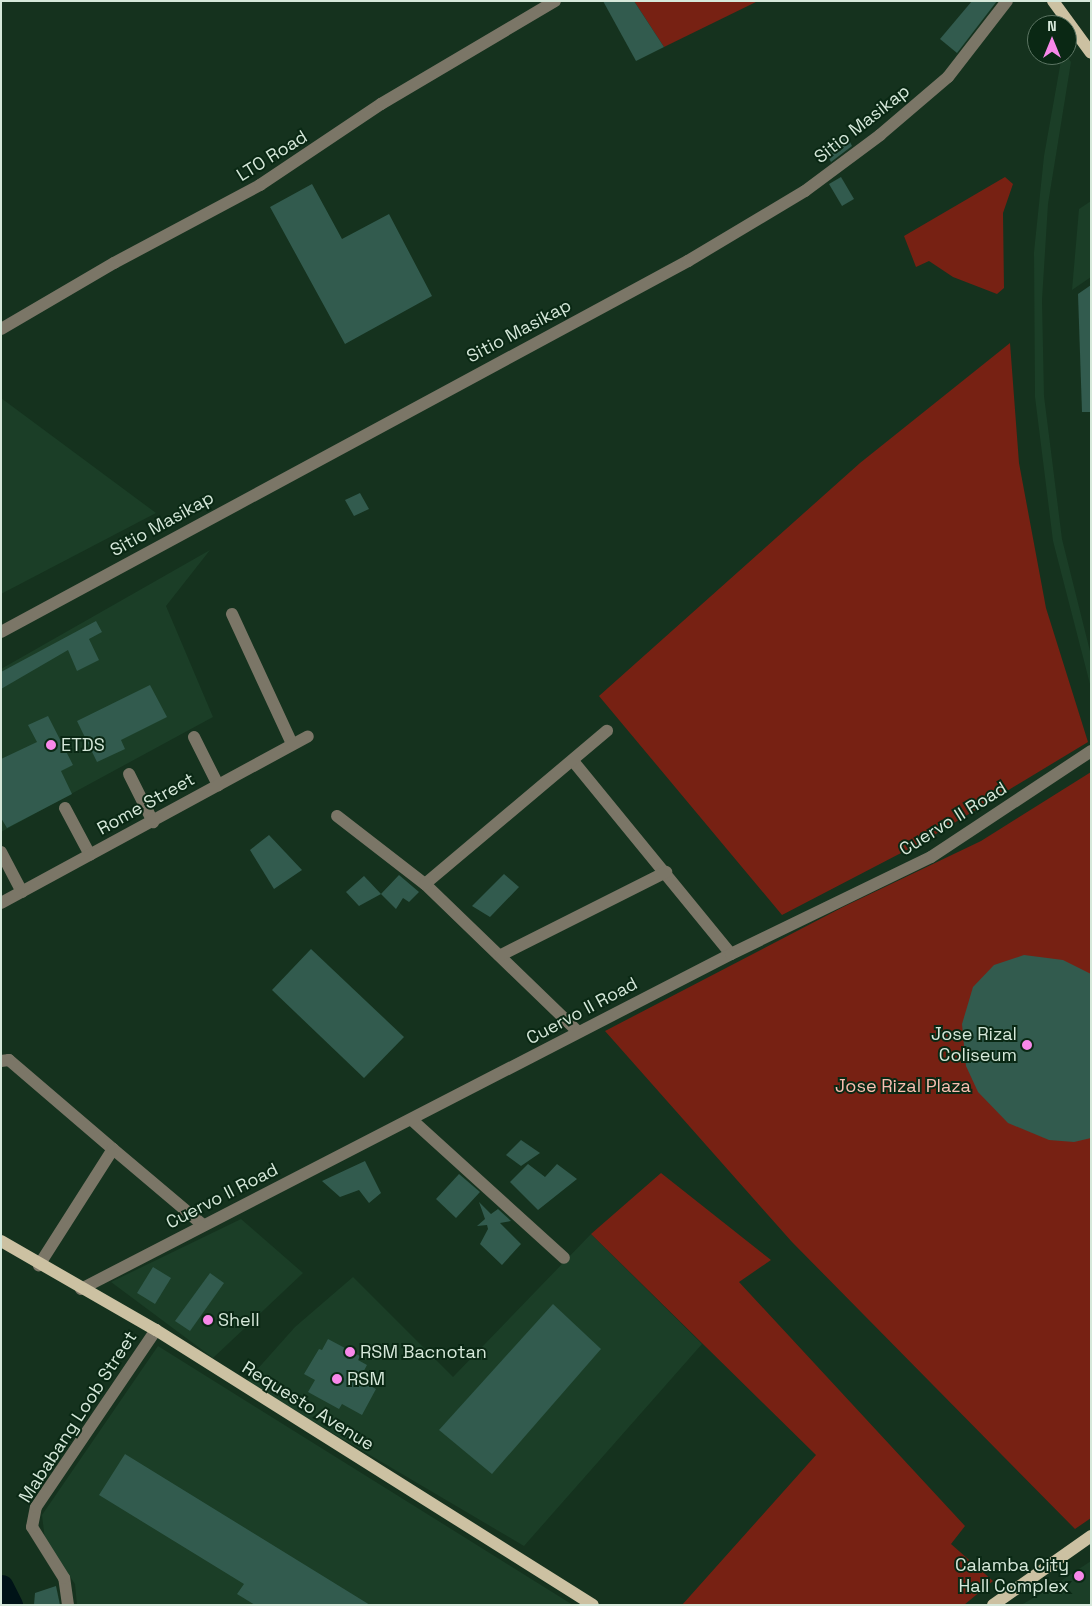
<!DOCTYPE html>
<style>
body{margin:0}
#map{position:relative;width:1092px;height:1606px;overflow:hidden;background:#15321e;font-family:"Space Grotesk",sans-serif}
div>[style]{position:absolute}
.built>*{inset:0;background:#1b3e27}
.green>*{inset:0;background:#772113}
.river>*{height:25px;margin:-12.5px;padding:0 12.5px;transform-origin:12.5px;border-radius:12.5px;background:#001317}
.building>*{inset:0;background:#325b4e}
.minor>*{height:12px;margin:-6px;padding:0 6px;transform-origin:6px;border-radius:6px;background:#7b7667}
.major>*{height:12px;margin:-6px;padding:0 6px;transform-origin:6px;border-radius:6px;background:#ccc1a2}
.dots>*{width:14px;height:14px;translate:-50% -50%;box-sizing:border-box;border:2px solid #0a2814;border-radius:50%}
span{translate:-50% -50%;white-space:nowrap;text-align:center;line-height:1.15;-webkit-text-stroke:4px #0a2814;paint-order:stroke}
.street-label{font-size:18px;color:#d6e8da}
.poi-label{font-size:18px;color:#d6e8da}
.left{translate:0 -50%;text-align:left}
.right{translate:-100% -50%;text-align:right}
.park-label{font-size:18px;color:#f9bfb2}
.frame{position:absolute;inset:0;border:2px solid #d6e8da;pointer-events:none}
.north{position:absolute;left:1027px;top:15px;width:50px;height:50px;box-sizing:border-box;background:#0a2814;border:1px solid #5c7563;border-radius:50%;rotate:0deg;font-size:14px;font-weight:700;line-height:20px;text-align:center;color:#d6e8da}
.north::after{content:'';display:block;margin:auto;width:18px;height:22px;background:#f888ea;clip-path:polygon(50% 0,100% 100%,50% 72%,0 100%)}
</style>
<div id="map">
<div class="built">
<i style="clip-path:polygon(1062px 55px,1066px 55px,1071px 62px,1048px 204px,1042px 300px,1044px 396px,1062px 539px,1091px 655px,1091px 688px,1053px 541px,1035px 397px,1034px 252px,1044px 156px)"></i>
<i style="clip-path:polygon(1091px 201px,1091px 277px,1072px 290px,1079px 209px)"></i>
<i style="clip-path:polygon(1px 398px,156px 513px,1px 594px)"></i>
<i style="clip-path:polygon(210px 550px,166px 606px,213px 717px,1px 832px,1px 669px)"></i>
<i style="clip-path:polygon(241px 1219px,303px 1273px,213px 1358px,111px 1282px)"></i>
<i style="clip-path:polygon(591px 1234px,702px 1344px,524px 1546px,246px 1382px,295px 1327px,353px 1277px,453px 1377px)"></i>
<i style="clip-path:polygon(158px 1346px,573px 1605px,77px 1605px,75px 1584px,45px 1540px,42px 1515px)"></i>
<i style="clip-path:polygon(1091px 1561px,1091px 1605px,1021px 1605px,1044px 1592px)"></i>
</div>
<div class="green">
<i style="clip-path:polygon(634px 1px,758px 1px,664px 47px)"></i>
<i style="clip-path:polygon(1005px 177px,1013px 184px,1003px 213px,1004px 288px,997px 294px,953px 277px,929px 261px,916px 267px,904px 236px)"></i>
<i style="clip-path:polygon(1010px 343px,1019px 463px,1046px 608px,1088px 742px,926px 840px,782px 915px,599px 696px,860px 463px)"></i>
<i style="clip-path:polygon(1091px 772px,1091px 1518px,1075px 1529px,792px 1242px,605px 1031px,843px 907px,981px 841px)"></i>
<i style="clip-path:polygon(661px 1173px,771px 1260px,739px 1282px,965px 1526px,951px 1544px,993px 1581px,964px 1605px,682px 1605px,816px 1455px,591px 1234px)"></i>
</div>
<div class="river">
<i style="left:1px;top:1587px;width:20px;rotate:63deg"></i>
</div>
<div class="building">
<i style="clip-path:polygon(603px 1px,634px 1px,664px 47px,636px 61px)"></i>
<i style="clip-path:polygon(972px 1px,997px 1px,957px 53px,940px 39px)"></i>
<i style="clip-path:polygon(847px 136px,852px 146px,831px 162px,823px 147px)"></i>
<i style="clip-path:polygon(841px 177px,854px 199px,842px 206px,829px 184px)"></i>
<i style="clip-path:polygon(312px 184px,342px 239px,389px 214px,432px 296px,345px 344px,270px 207px)"></i>
<i style="clip-path:polygon(1091px 285px,1091px 412px,1082px 412px,1078px 294px)"></i>
<i style="clip-path:polygon(360px 493px,369px 509px,354px 516px,345px 500px)"></i>
<i style="clip-path:polygon(96px 621px,102px 632px,89px 639px,99px 660px,77px 671px,68px 650px,1px 689px,1px 672px)"></i>
<i style="clip-path:polygon(150px 685px,167px 717px,121px 740px,125px 749px,97px 762px,77px 721px)"></i>
<i style="clip-path:polygon(48px 716px,73px 765px,61px 771px,72px 794px,7px 828px,1px 818px,1px 759px,37px 742px,28px 725px)"></i>
<i style="clip-path:polygon(269px 835px,302px 870px,274px 889px,250px 850px)"></i>
<i style="clip-path:polygon(504px 874px,519px 887px,490px 917px,472px 906px)"></i>
<i style="clip-path:polygon(399px 875px,419px 892px,409px 902px,403px 898px,396px 909px,381px 894px)"></i>
<i style="clip-path:polygon(364px 876px,381px 894px,359px 906px,346px 892px)"></i>
<i style="clip-path:polygon(311px 949px,404px 1037px,364px 1078px,272px 990px)"></i>
<i style="clip-path:polygon(1024px 955px,1063px 960px,1091px 974px,1091px 1138px,1074px 1142px,1049px 1140px,1008px 1123px,978px 1092px,966px 1066px,962px 1024px,973px 987px,994px 965px)"></i>
<i style="clip-path:polygon(521px 1140px,540px 1153px,521px 1166px,506px 1155px)"></i>
<i style="clip-path:polygon(365px 1161px,381px 1193px,369px 1203px,359px 1190px,340px 1197px,322px 1181px)"></i>
<i style="clip-path:polygon(528px 1164px,545px 1177px,557px 1164px,577px 1179px,538px 1210px,510px 1182px)"></i>
<i style="clip-path:polygon(459px 1174px,480px 1192px,456px 1218px,436px 1199px)"></i>
<i style="clip-path:polygon(479px 1202px,491px 1214px,498px 1209px,511px 1221px,500px 1223px,521px 1244px,502px 1265px,480px 1244px,488px 1229px,487px 1225px,477px 1226px,485px 1219px)"></i>
<i style="clip-path:polygon(153px 1267px,171px 1278px,155px 1304px,137px 1293px)"></i>
<i style="clip-path:polygon(210px 1273px,224px 1283px,190px 1331px,175px 1321px)"></i>
<i style="clip-path:polygon(553px 1304px,601px 1349px,492px 1474px,439px 1430px)"></i>
<i style="clip-path:polygon(328px 1339px,360px 1356px,358px 1360px,367px 1365px,359px 1380px,376px 1389px,362px 1415px,342px 1404px,339px 1409px,308px 1392px,315px 1380px,304px 1374px,319px 1349px,322px 1350px)"></i>
<i style="clip-path:polygon(125px 1454px,370px 1605px,255px 1605px,237px 1594px,244px 1584px,99px 1495px)"></i>
<i style="clip-path:polygon(56px 1586px,60px 1605px,34px 1605px,35px 1593px)"></i>
</div>
<div class="minor">
<i style="left:1px;top:329px;width:131px;rotate:-30.3deg"></i>
<i style="left:114px;top:263px;width:166px;rotate:-28.1deg"></i>
<i style="left:260px;top:185px;width:146px;rotate:-33.8deg"></i>
<i style="left:381px;top:104px;width:202px;rotate:-30.6deg"></i>
<i style="left:232px;top:614px;width:143px;rotate:65.2deg"></i>
<i style="left:1px;top:632px;width:781px;rotate:-28.37deg"></i>
<i style="left:688px;top:261px;width:136px;rotate:-30.9deg"></i>
<i style="left:805px;top:191px;width:94px;rotate:-36.7deg"></i>
<i style="left:880px;top:135px;width:89px;rotate:-40.5deg"></i>
<i style="left:948px;top:77px;width:96px;rotate:-52.2deg"></i>
<i style="left:194px;top:737px;width:54px;rotate:63.4deg"></i>
<i style="left:573px;top:761px;width:249px;rotate:50.7deg"></i>
<i style="left:129px;top:774px;width:54px;rotate:63.4deg"></i>
<i style="left:65px;top:808px;width:53px;rotate:62deg"></i>
<i style="left:337px;top:816px;width:111px;rotate:37.7deg"></i>
<i style="left:425px;top:884px;width:213px;rotate:44deg"></i>
<i style="left:1px;top:852px;width:45px;rotate:62.3deg"></i>
<i style="left:425px;top:884px;width:238px;rotate:-40.1deg"></i>
<i style="left:1px;top:903px;width:349px;rotate:-28.5deg"></i>
<i style="left:501px;top:955px;width:185px;rotate:-26.7deg"></i>
<i style="left:1px;top:1061px;width:8px;rotate:-7deg"></i>
<i style="left:9px;top:1060px;width:137px;rotate:40.6deg"></i>
<i style="left:113px;top:1149px;width:138px;rotate:122.5deg"></i>
<i style="left:412px;top:1120px;width:205px;rotate:42.2deg"></i>
<i style="left:113px;top:1149px;width:118px;rotate:40.2deg"></i>
<i style="left:81px;top:1289px;width:731px;rotate:-27.27deg"></i>
<i style="left:731px;top:954px;width:222px;rotate:-25.9deg"></i>
<i style="left:931px;top:857px;width:192px;rotate:-33.5deg"></i>
<i style="left:68px;top:1605px;width:27px;rotate:-98deg"></i>
<i style="left:64px;top:1578px;width:60px;rotate:-122.1deg"></i>
<i style="left:32px;top:1527px;width:20px;rotate:-79deg"></i>
<i style="left:36px;top:1507px;width:214px;rotate:-55.9deg"></i>
</div>
<div class="major">
<i style="left:1053px;top:1px;width:64px;rotate:53.8deg"></i>
<i style="left:1px;top:1241px;width:179px;rotate:29.9deg"></i>
<i style="left:156px;top:1330px;width:516px;rotate:32.18deg"></i>
<i style="left:993px;top:1605px;width:120px;rotate:-35.1deg"></i>
</div>
<div class="dots">
<i style="left:51px;top:745px;background:#f888ea"></i>
<i style="left:1027px;top:1045px;background:#f888ea"></i>
<i style="left:208px;top:1320px;background:#f888ea"></i>
<i style="left:350px;top:1352px;background:#f888ea"></i>
<i style="left:337px;top:1379px;background:#f888ea"></i>
<i style="left:1079px;top:1576px;background:#f888ea"></i>
</div>
<div class="street-label">
<span style="left:862px;top:124px;rotate:-38deg">Sitio Masikap</span>
<span style="left:272px;top:156px;rotate:-32deg">LTO Road</span>
<span style="left:519px;top:331px;rotate:-28deg">Sitio Masikap</span>
<span style="left:162px;top:524px;rotate:-29deg">Sitio Masikap</span>
<span style="left:146px;top:804px;rotate:-29deg">Rome Street</span>
<span style="left:953px;top:819px;rotate:-32deg">Cuervo II Road</span>
<span style="left:582px;top:1011px;rotate:-28deg">Cuervo II Road</span>
<span style="left:222px;top:1196px;rotate:-27deg">Cuervo II Road</span>
<span style="left:308px;top:1406px;rotate:32deg">Requesto Avenue</span>
<span style="left:78px;top:1417px;rotate:-57deg">Mababang Loob Street</span>
</div>
<div class="poi-label">
<span class="left" style="left:61px;top:745px">ETDS</span>
<span class="right" style="left:1017px;top:1045px">Jose Rizal<br>Coliseum</span>
<span class="left" style="left:218px;top:1320px">Shell</span>
<span class="left" style="left:360px;top:1352px">RSM Bacnotan</span>
<span class="left" style="left:347px;top:1379px">RSM</span>
<span class="right" style="left:1069px;top:1576px">Calamba City<br>Hall Complex</span>
</div>
<div class="park-label">
<span style="left:903px;top:1086px">Jose Rizal Plaza</span>
</div>
<div class="frame"></div>
<div class="north">N</div>
</div>
